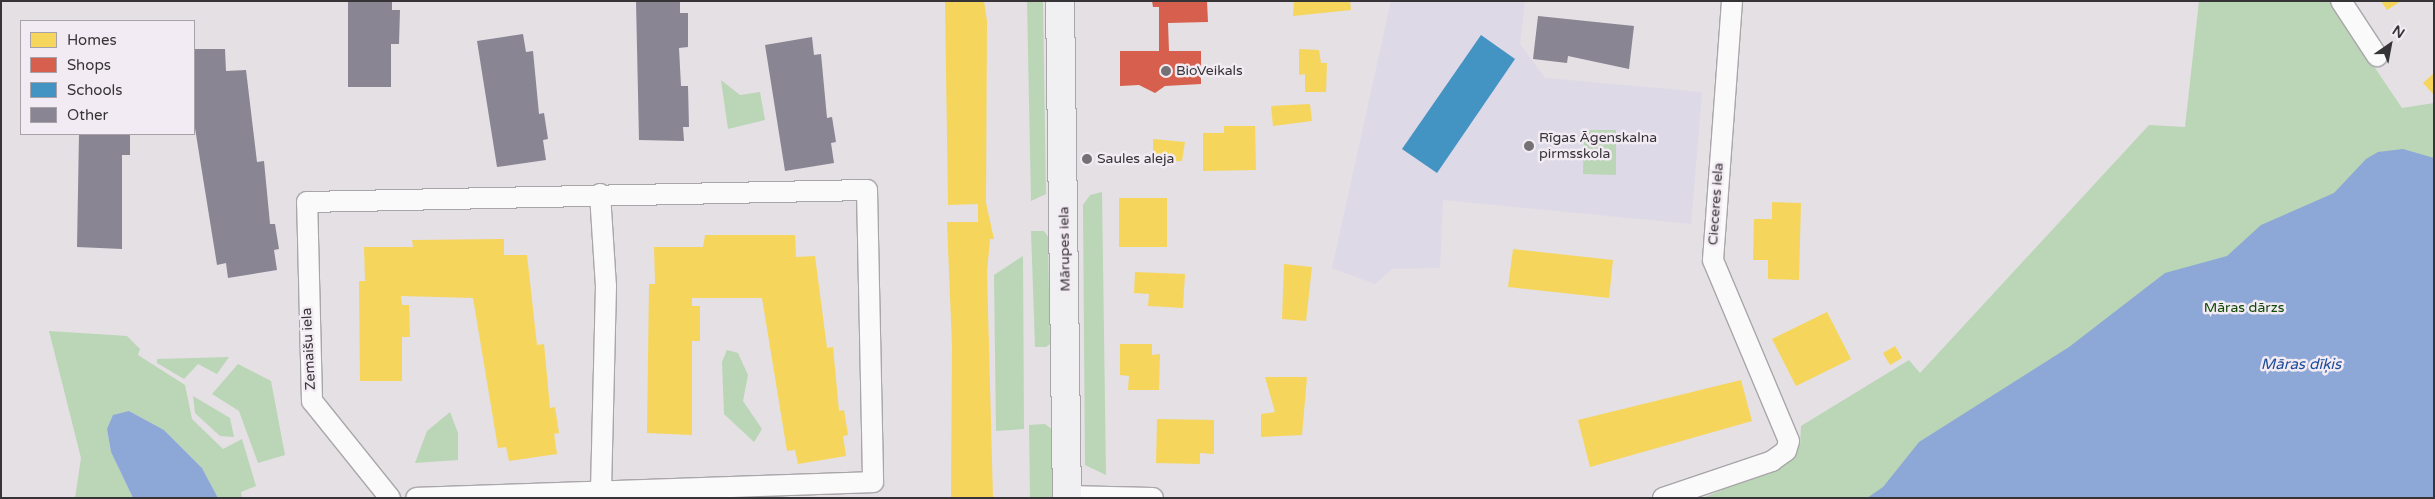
<!DOCTYPE html>
<meta charset="utf-8">
<style>
body{margin:0}
#map{position:relative;width:2435px;height:499px;overflow:hidden;background:#e4e0e4;font-family:"Varela Round",sans-serif}
div>[style]{position:absolute}
.education>*{inset:0;background:#ddd9e7}
.green>*{inset:0;background:#bad6b6}
.water>*{inset:0;background:#8da8d7}
.homes>*{inset:0;background:#f6d55c}
.shops>*{inset:0;background:#d6604d}
.schools>*{inset:0;background:#4393c3}
.building>*{inset:0;background:#898593}
.roads{filter:drop-shadow(1px 0 #a9a6a9) drop-shadow(-1px 0 #a9a6a9) drop-shadow(0 1px #a9a6a9) drop-shadow(0 -1px #a9a6a9)}
.street>*{height:20px;margin:-10px;padding:0 10px;transform-origin:10px;border-radius:10px;background:#fbfafb}
.secondary>*{height:28px;margin:-14px;padding:0 14px;transform-origin:14px;border-radius:14px;background:#f0f0f3}
.dots>*{width:14px;height:14px;translate:-50% -50%;box-sizing:border-box;border:2px solid #f3ebf3;border-radius:50%}
span{translate:-50% -50%;white-space:nowrap;text-align:center;line-height:1.15;-webkit-text-stroke:5px #f3ebf3;paint-order:stroke}
.poi-label{font-size:14px;color:#373437}
.left{translate:0 -50%;text-align:left}
.street-label{font-size:14px;color:#373437}
.park-label{font-size:14px;color:#114a07}
.water-label{font-size:15px;color:#1d4c9b;font-style:italic}
.frame{position:absolute;inset:0;border:2px solid #373437;pointer-events:none}
.legend{position:absolute;left:20px;top:20px;width:175px;height:115px;box-sizing:border-box;background:#f3ebf3;border:1px solid #a8a2a8;margin:0;padding:6px 9px;list-style:none;font-size:15px;color:#373437}
.legend li{display:flex;align-items:center;gap:10px;height:25px}
.legend b{width:25px;border:1px solid #a8a2a8}
.north{position:absolute;left:2365px;top:20px;width:50px;height:50px;-webkit-text-stroke:4px #f3ebf3;paint-order:stroke;rotate:33deg;font-size:14px;font-weight:700;line-height:20px;text-align:center;color:#373437}
.north::after{content:'';display:block;margin:auto;width:18px;height:22px;background:#373437;clip-path:polygon(50% 0,100% 100%,50% 72%,0 100%)}
</style>
<div id="map">
<div class="education">
<i style="clip-path:polygon(1391px 1px,1525px 1px,1520px 44px,1545px 78px,1702px 92px,1691px 224px,1443px 200px,1440px 268px,1392px 269px,1375px 284px,1332px 268px)"></i>
</div>
<div class="green">
<i style="clip-path:polygon(1027px 1px,1043px 1px,1046px 194px,1031px 201px)"></i>
<i style="clip-path:polygon(2199px 1px,2330px 1px,2402px 108px,2434px 103px,2434px 498px,1703px 498px,1789px 461px,1800px 445px,1801px 426px,1909px 360px,1920px 373px,2149px 125px,2185px 127px)"></i>
<i style="clip-path:polygon(721px 80px,740px 95px,760px 92px,765px 120px,728px 129px)"></i>
<i style="clip-path:polygon(1584px 130px,1616px 130px,1616px 175px,1583px 174px)"></i>
<i style="clip-path:polygon(1102px 192px,1106px 475px,1085px 465px,1083px 205px,1090px 195px)"></i>
<i style="clip-path:polygon(1031px 231px,1044px 231px,1048px 237px,1050px 344px,1046px 347px,1035px 347px)"></i>
<i style="clip-path:polygon(1023px 256px,1024px 429px,996px 431px,994px 275px)"></i>
<i style="clip-path:polygon(49px 331px,127px 336px,140px 349px,138px 355px,185px 385px,192px 419px,223px 449px,242px 439px,256px 486px,241px 492px,242px 498px,218px 498px,202px 468px,164px 430px,129px 411px,107px 429px,111px 452px,133px 498px,75px 498px,81px 458px)"></i>
<i style="clip-path:polygon(727px 350px,738px 353px,748px 375px,743px 401px,762px 429px,754px 442px,724px 414px,722px 362px)"></i>
<i style="clip-path:polygon(229px 357px,217px 374px,198px 364px,184px 379px,157px 363px,157px 359px)"></i>
<i style="clip-path:polygon(238px 364px,271px 381px,285px 455px,258px 463px,239px 411px,212px 394px)"></i>
<i style="clip-path:polygon(193px 396px,230px 418px,234px 437px,220px 436px,195px 413px)"></i>
<i style="clip-path:polygon(450px 412px,458px 433px,458px 460px,415px 463px,427px 431px)"></i>
<i style="clip-path:polygon(1045px 424px,1053px 430px,1053px 498px,1030px 498px,1029px 425px)"></i>
</div>
<div class="water">
<i style="clip-path:polygon(2403px 149px,2434px 158px,2434px 498px,1867px 498px,1883px 487px,1919px 442px,2069px 347px,2165px 273px,2227px 256px,2261px 225px,2334px 193px,2366px 159px,2378px 152px)"></i>
<i style="clip-path:polygon(129px 411px,164px 430px,202px 468px,218px 498px,133px 498px,111px 452px,107px 429px,113px 415px)"></i>
</div>
<div class="homes">
<i style="clip-path:polygon(945px 1px,984px 1px,987px 21px,986px 203px,994px 239px,990px 239px,987px 272px,993px 498px,951px 498px,952px 346px,947px 222px,978px 222px,978px 204px,948px 205px)"></i>
<i style="clip-path:polygon(1294px 1px,1350px 1px,1351px 10px,1293px 16px)"></i>
<i style="clip-path:polygon(2381px 1px,2401px 1px,2387px 10px)"></i>
<i style="clip-path:polygon(1299px 49px,1319px 50px,1321px 63px,1327px 63px,1326px 92px,1305px 92px,1305px 74px,1299px 75px)"></i>
<i style="clip-path:polygon(2434px 73px,2434px 95px,2423px 83px)"></i>
<i style="clip-path:polygon(1310px 104px,1312px 121px,1273px 126px,1271px 106px)"></i>
<i style="clip-path:polygon(1224px 126px,1255px 126px,1256px 170px,1203px 171px,1203px 133px,1224px 133px)"></i>
<i style="clip-path:polygon(1153px 139px,1185px 142px,1182px 161px,1153px 161px)"></i>
<i style="clip-path:polygon(1119px 198px,1167px 198px,1167px 247px,1119px 247px)"></i>
<i style="clip-path:polygon(1772px 202px,1801px 203px,1799px 280px,1768px 279px,1768px 260px,1753px 260px,1754px 219px,1772px 219px)"></i>
<i style="clip-path:polygon(705px 235px,795px 235px,796px 257px,815px 256px,827px 348px,833px 347px,839px 411px,844px 410px,848px 435px,843px 436px,846px 456px,798px 464px,795px 450px,787px 451px,762px 298px,692px 298px,692px 306px,700px 306px,700px 341px,692px 341px,692px 435px,647px 433px,649px 284px,655px 284px,654px 247px,703px 247px)"></i>
<i style="clip-path:polygon(504px 239px,504px 255px,527px 255px,537px 345px,544px 344px,550px 408px,555px 407px,559px 433px,554px 434px,557px 454px,509px 461px,506px 447px,498px 448px,473px 298px,401px 296px,402px 305px,409px 305px,410px 337px,402px 337px,402px 381px,360px 381px,359px 281px,365px 281px,364px 247px,413px 247px,412px 240px)"></i>
<i style="clip-path:polygon(1513px 249px,1613px 260px,1609px 298px,1508px 287px)"></i>
<i style="clip-path:polygon(1284px 264px,1312px 267px,1306px 321px,1282px 319px)"></i>
<i style="clip-path:polygon(1135px 272px,1185px 274px,1183px 308px,1148px 306px,1149px 294px,1134px 293px)"></i>
<i style="clip-path:polygon(1827px 312px,1851px 359px,1796px 386px,1772px 339px)"></i>
<i style="clip-path:polygon(1120px 344px,1152px 344px,1152px 355px,1160px 354px,1159px 390px,1128px 390px,1129px 376px,1120px 375px)"></i>
<i style="clip-path:polygon(1895px 346px,1902px 358px,1890px 365px,1883px 353px)"></i>
<i style="clip-path:polygon(1265px 377px,1307px 377px,1302px 435px,1261px 437px,1261px 414px,1275px 412px)"></i>
<i style="clip-path:polygon(1741px 380px,1752px 421px,1590px 467px,1578px 420px)"></i>
<i style="clip-path:polygon(1157px 419px,1214px 420px,1214px 454px,1200px 453px,1200px 464px,1156px 463px)"></i>
</div>
<div class="shops">
<i style="clip-path:polygon(1152px 1px,1207px 1px,1208px 22px,1168px 23px,1169px 51px,1201px 51px,1201px 84px,1165px 86px,1155px 93px,1139px 85px,1120px 86px,1120px 51px,1159px 51px,1159px 7px,1153px 7px)"></i>
</div>
<div class="schools">
<i style="clip-path:polygon(1481px 35px,1515px 59px,1437px 173px,1402px 149px)"></i>
</div>
<div class="building">
<i style="clip-path:polygon(348px 1px,392px 1px,392px 10px,400px 10px,399px 44px,391px 44px,391px 87px,348px 87px)"></i>
<i style="clip-path:polygon(636px 1px,680px 1px,680px 13px,688px 13px,688px 47px,679px 48px,681px 86px,688px 86px,689px 127px,683px 127px,684px 141px,639px 140px)"></i>
<i style="clip-path:polygon(1538px 16px,1634px 26px,1629px 69px,1568px 56px,1567px 63px,1533px 59px)"></i>
<i style="clip-path:polygon(523px 34px,526px 52px,533px 51px,539px 114px,544px 113px,548px 139px,543px 140px,546px 160px,497px 167px,477px 41px)"></i>
<i style="clip-path:polygon(812px 37px,814px 55px,821px 54px,827px 118px,832px 117px,836px 142px,831px 143px,834px 163px,785px 171px,765px 45px)"></i>
<i style="clip-path:polygon(194px 49px,225px 49px,226px 71px,246px 70px,257px 162px,264px 161px,270px 224px,275px 224px,279px 249px,274px 250px,277px 270px,228px 278px,226px 263px,217px 265px,194px 122px)"></i>
<i style="clip-path:polygon(79px 134px,130px 134px,130px 155px,122px 155px,122px 249px,77px 247px)"></i>
</div>
<div class="roads">
<div class="street">
<i style="left:2341px;top:1px;width:66px;rotate:56.8deg"></i>
<i style="left:600px;top:194px;width:92px;rotate:86.3deg"></i>
<i style="left:606px;top:286px;width:203px;rotate:91.4deg"></i>
<i style="left:1067px;top:496px;width:86px;rotate:1.3deg"></i>
<i style="left:390px;top:498px;width:124px;rotate:-128.8deg"></i>
<i style="left:312px;top:401px;width:199px;rotate:-91.4deg"></i>
<i style="left:307px;top:202px;width:560px;rotate:-1.23deg"></i>
<i style="left:867px;top:190px;width:292px;rotate:88.8deg"></i>
<i style="left:873px;top:482px;width:457px;rotate:178deg"></i>
<i style="left:1663px;top:498px;width:115px;rotate:-18.7deg"></i>
<i style="left:1772px;top:461px;width:17px;rotate:-36deg"></i>
<i style="left:1786px;top:451px;width:10px;rotate:-73deg"></i>
<i style="left:1789px;top:441px;width:196px;rotate:-112.8deg"></i>
<i style="left:1713px;top:260px;width:260px;rotate:-85.8deg"></i>
</div>
<div class="secondary">
<i style="left:1060px;top:1px;width:497px;rotate:89.2deg"></i>
</div>
</div>
<div class="dots">
<i style="left:1166px;top:71px;background:#747074"></i>
<i style="left:1529px;top:146px;background:#747074"></i>
<i style="left:1087px;top:159px;background:#747074"></i>
</div>
<div class="poi-label">
<span class="left" style="left:1176px;top:71px">BioVeikals</span>
<span class="left" style="left:1539px;top:146px">Rīgas Āgenskalna<br>pirmsskola</span>
<span class="left" style="left:1097px;top:159px">Saules aleja</span>
</div>
<div class="street-label">
<span style="left:1716px;top:204px;rotate:-86deg">Cieceres iela</span>
<span style="left:1065px;top:249px;rotate:-91deg">Mārupes iela</span>
<span style="left:309px;top:349px;rotate:-93deg">Zemaišu iela</span>
</div>
<div class="park-label">
<span style="left:2244px;top:308px">Māras dārzs</span>
</div>
<div class="water-label">
<span style="left:2301px;top:365px">Māras dīķis</span>
</div>
<div class="frame"></div>
<ul class="legend">
<li><b style="height:14px;background:#f6d55c"></b>Homes</li>
<li><b style="height:14px;background:#d6604d"></b>Shops</li>
<li><b style="height:14px;background:#4393c3"></b>Schools</li>
<li><b style="height:14px;background:#898593"></b>Other</li>
</ul>
<div class="north">N</div>
</div>
